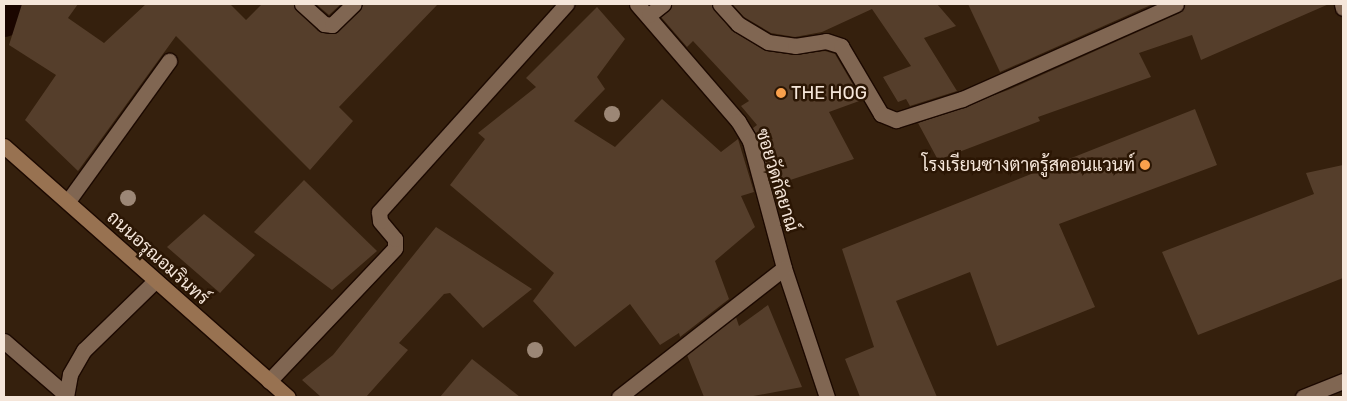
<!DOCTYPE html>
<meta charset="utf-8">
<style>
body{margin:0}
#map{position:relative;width:1347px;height:401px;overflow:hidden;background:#35200d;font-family:Rubik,Sarabun,sans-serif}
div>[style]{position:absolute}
.canal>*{height:31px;margin:-15.5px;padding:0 15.5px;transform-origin:15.5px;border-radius:15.5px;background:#1b0600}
.building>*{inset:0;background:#553e2b}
.roads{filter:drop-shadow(1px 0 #1c0900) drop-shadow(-1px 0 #1c0900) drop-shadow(0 1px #1c0900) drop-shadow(0 -1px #1c0900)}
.lane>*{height:15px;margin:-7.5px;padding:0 7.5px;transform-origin:7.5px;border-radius:7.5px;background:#806652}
.street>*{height:15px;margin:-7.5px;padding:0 7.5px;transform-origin:7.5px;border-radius:7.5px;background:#806652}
.secondary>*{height:15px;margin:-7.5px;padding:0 7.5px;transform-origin:7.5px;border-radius:7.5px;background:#987251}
.trees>*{width:16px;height:16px;margin:-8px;border-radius:50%;background:#9c8776}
.dots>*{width:14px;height:14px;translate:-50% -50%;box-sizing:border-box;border:2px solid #2b1604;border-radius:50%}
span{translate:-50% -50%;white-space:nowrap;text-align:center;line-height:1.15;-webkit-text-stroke:5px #2b1604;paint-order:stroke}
.poi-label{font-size:18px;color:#f5e6da}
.left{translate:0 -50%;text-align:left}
.right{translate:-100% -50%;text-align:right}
.street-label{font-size:18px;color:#f5e6da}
.frame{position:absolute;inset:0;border:5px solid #f5e6da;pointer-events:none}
</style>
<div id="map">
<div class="canal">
<i style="left:4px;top:21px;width:19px;rotate:-65deg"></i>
</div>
<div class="building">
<i style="clip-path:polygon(22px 4px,78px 4px,68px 18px,104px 43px,146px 4px,230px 4px,246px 20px,262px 4px,293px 4px,318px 31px,331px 34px,360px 11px,363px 4px,438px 4px,339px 107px,353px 121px,310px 170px,176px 36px,78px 171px,25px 120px,56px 75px,9px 45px)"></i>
<i style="clip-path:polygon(316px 4px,341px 4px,329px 15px)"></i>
<i style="clip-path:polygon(673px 4px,711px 4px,731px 30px,766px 51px,794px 55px,825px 51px,835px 54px,862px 100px,829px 112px,854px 159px,772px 186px,753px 128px,757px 125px,741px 106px,749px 101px,693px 41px,687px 47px,661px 17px)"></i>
<i style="clip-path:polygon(732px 4px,937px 4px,956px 26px,924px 38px,957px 91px,910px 106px,906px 99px,898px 102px,883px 77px,911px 66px,872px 9px,822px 32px,795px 37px,771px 33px,744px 17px)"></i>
<i style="clip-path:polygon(968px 4px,1153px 4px,1000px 72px)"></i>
<i style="clip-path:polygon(1185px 4px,1329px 4px,1201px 60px,1192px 35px,1139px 53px,1151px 77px,1038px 117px,1040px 121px,938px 160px,918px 123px,1008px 90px,1180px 13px)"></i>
<i style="clip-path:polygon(597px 7px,625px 39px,597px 77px,605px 89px,574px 121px,615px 147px,662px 99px,721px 152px,738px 139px,754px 192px,741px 196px,755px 227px,715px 261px,729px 299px,680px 337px,679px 333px,660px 345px,630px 304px,575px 347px,533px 301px,554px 273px,450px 185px,485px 139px,478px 133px,536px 87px,526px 78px)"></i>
<i style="clip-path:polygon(1195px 109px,1217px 165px,1059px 224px,1095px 307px,997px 346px,970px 272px,896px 301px,937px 397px,860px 397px,845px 359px,874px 347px,842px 249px)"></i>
<i style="clip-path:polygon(1343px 165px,1343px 278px,1198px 335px,1162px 252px,1314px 194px,1306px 173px)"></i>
<i style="clip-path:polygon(304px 180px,377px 251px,332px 290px,254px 232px)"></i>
<i style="clip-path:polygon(204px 214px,255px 255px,220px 293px,167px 247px)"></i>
<i style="clip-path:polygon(436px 227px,532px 289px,483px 328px,450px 293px,444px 294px,399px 343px,408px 350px,366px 397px,321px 397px,302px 380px,333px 355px)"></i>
<i style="clip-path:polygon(768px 305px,802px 387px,748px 397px,704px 397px,687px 355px,736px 317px,739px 326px)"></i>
<i style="clip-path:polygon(472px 359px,520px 397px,440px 397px)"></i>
</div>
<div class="roads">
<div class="lane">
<i style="left:302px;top:4px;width:30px;rotate:42deg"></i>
<i style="left:324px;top:24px;width:8px;rotate:7deg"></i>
<i style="left:332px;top:25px;width:30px;rotate:-44deg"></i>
</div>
<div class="street">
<i style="left:637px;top:4px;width:155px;rotate:49.2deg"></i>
<i style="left:738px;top:121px;width:23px;rotate:59deg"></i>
<i style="left:750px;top:141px;width:131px;rotate:75deg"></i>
<i style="left:784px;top:268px;width:136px;rotate:71.6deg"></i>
<i style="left:720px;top:4px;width:27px;rotate:48deg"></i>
<i style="left:738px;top:24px;width:35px;rotate:31deg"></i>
<i style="left:768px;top:42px;width:27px;rotate:8deg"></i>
<i style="left:795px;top:46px;width:31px;rotate:-9deg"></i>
<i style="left:826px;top:41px;width:16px;rotate:18deg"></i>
<i style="left:841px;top:46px;width:79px;rotate:59.5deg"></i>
<i style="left:881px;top:114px;width:16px;rotate:22deg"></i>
<i style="left:896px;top:120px;width:69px;rotate:-17.7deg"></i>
<i style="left:962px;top:99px;width:234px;rotate:-23.9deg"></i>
<i style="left:1342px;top:4px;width:4px;rotate:76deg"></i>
<i style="left:649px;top:15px;width:18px;rotate:-38deg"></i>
<i style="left:68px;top:201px;width:173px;rotate:-54.2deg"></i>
<i style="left:4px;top:341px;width:81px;rotate:41deg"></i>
<i style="left:269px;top:381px;width:183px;rotate:-46.5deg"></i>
<i style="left:395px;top:248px;width:9px;rotate:-90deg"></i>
<i style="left:395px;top:239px;width:23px;rotate:-130deg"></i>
<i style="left:380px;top:221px;width:9px;rotate:-96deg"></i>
<i style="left:379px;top:212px;width:280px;rotate:-48deg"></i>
<i style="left:66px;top:397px;width:23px;rotate:-80deg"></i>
<i style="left:70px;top:374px;width:28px;rotate:-60deg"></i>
<i style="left:84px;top:350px;width:98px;rotate:-44.2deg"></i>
<i style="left:619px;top:397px;width:209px;rotate:-38deg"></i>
<i style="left:1303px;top:397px;width:43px;rotate:-21.8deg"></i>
</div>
<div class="secondary">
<i style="left:4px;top:146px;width:379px;rotate:41.5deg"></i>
</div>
</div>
<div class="trees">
<i style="left:612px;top:114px"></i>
<i style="left:128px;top:198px"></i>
<i style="left:535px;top:350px"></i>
</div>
<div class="dots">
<i style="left:781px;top:93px;background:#f9a04c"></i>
<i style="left:1145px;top:165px;background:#f9a04c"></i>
</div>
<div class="poi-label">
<span class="left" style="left:791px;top:93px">THE HOG</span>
<span class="right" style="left:1135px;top:165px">โรงเรียนซางตาครู้สคอนแวนท์</span>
</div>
<div class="street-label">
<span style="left:777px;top:180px;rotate:73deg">ซอยวัดกัลยาณ์</span>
<span style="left:158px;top:258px;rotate:42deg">ถนนอรุณอมรินทร์</span>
</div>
<div class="frame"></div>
</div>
